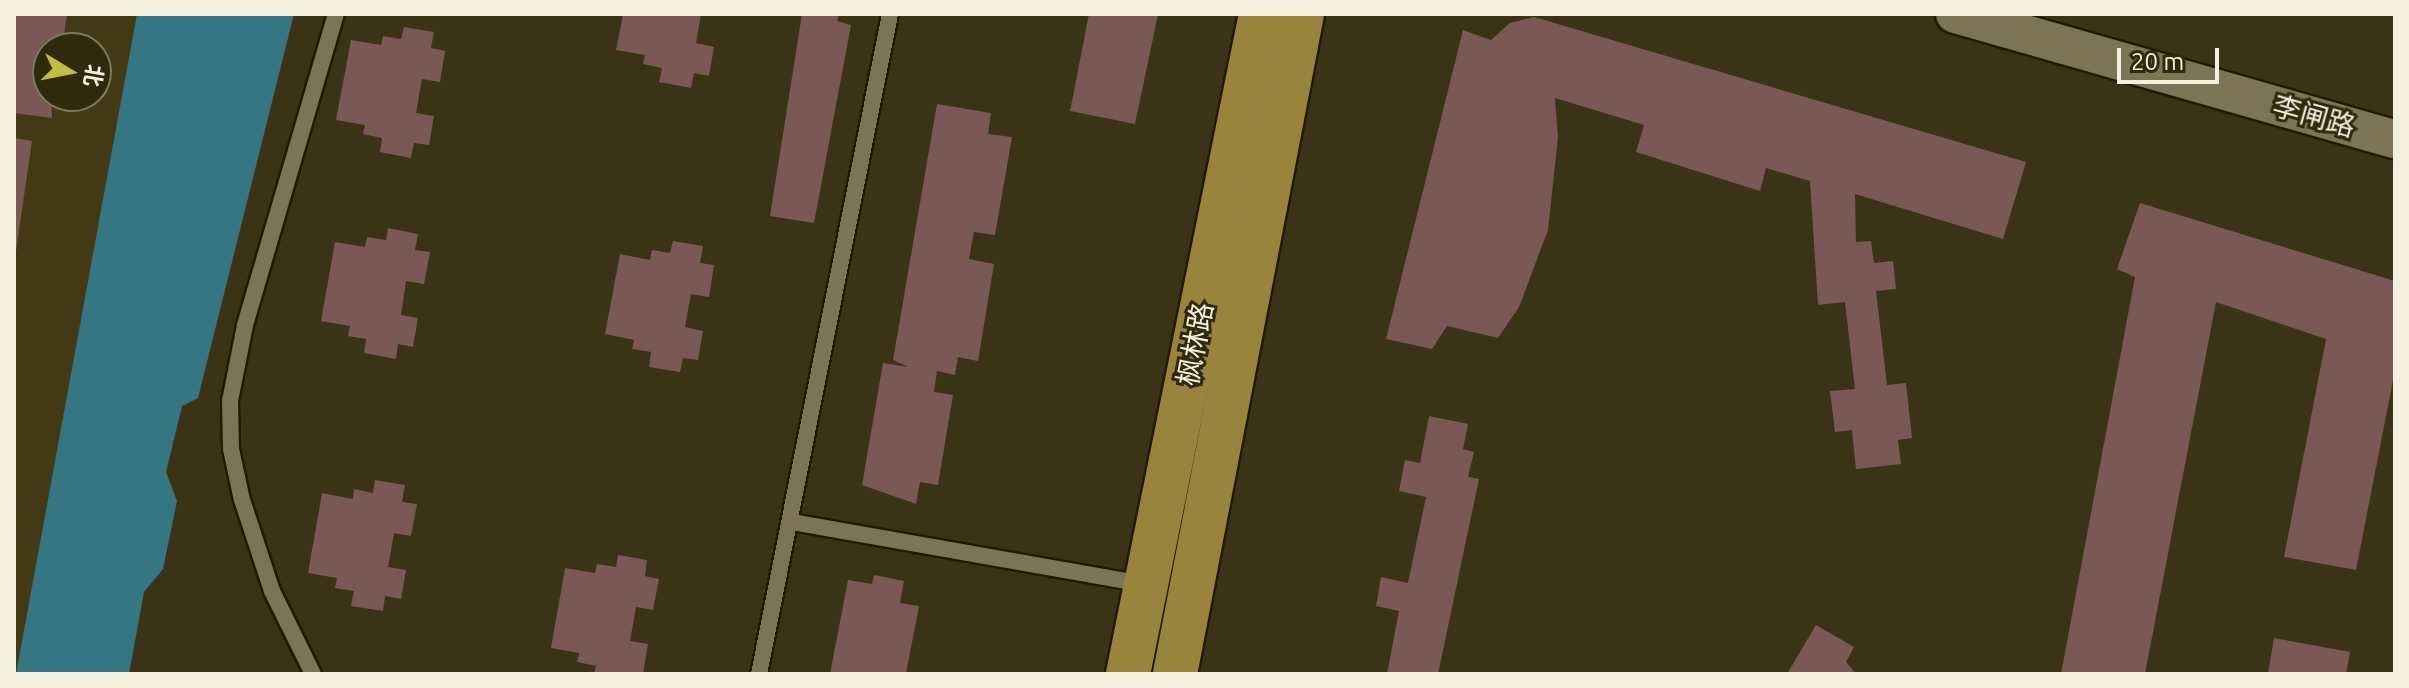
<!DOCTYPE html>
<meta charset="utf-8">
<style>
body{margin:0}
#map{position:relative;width:2409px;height:688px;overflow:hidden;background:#3b3316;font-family:Ubuntu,"Noto Sans SC",sans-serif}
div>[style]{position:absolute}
.built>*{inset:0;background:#433914}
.water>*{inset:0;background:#347783}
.building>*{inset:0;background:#7a5856}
.roads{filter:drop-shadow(2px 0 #221a00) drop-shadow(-2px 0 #221a00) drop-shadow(0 2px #221a00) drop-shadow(0 -2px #221a00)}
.service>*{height:16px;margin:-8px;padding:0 8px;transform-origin:8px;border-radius:8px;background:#7c7455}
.tertiary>*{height:38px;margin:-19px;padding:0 19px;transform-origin:19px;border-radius:19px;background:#7c7455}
.primary>*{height:44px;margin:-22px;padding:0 22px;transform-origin:22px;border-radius:22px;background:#99843e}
span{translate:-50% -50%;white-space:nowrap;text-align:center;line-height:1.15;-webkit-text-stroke:6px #31290b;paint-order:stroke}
.street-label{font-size:28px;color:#f4efde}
.frame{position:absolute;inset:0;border:16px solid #f4efde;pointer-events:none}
.north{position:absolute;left:32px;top:32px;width:80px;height:80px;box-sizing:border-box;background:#31290b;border:2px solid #7f785f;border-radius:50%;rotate:100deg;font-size:22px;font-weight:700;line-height:32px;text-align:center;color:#f4efde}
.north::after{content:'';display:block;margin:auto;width:28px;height:36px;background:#c0be41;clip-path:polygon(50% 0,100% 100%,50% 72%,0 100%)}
.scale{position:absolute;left:2117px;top:48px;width:102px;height:36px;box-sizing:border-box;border:4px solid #f4efde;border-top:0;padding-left:10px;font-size:24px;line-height:28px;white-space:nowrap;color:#f4efde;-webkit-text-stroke:6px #31290b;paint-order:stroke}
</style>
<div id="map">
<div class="built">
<i style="clip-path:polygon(evenodd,14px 14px,149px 14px,25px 674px,14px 674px,14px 14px,48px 48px,96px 48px,96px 96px,48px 96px,48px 48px)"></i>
</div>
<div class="water">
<i style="clip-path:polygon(137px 14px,294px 14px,198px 398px,182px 406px,166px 472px,177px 501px,163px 569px,144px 592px,129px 674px,16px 674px)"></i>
</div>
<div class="building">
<i style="clip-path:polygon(14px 14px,67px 14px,62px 48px,48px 48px,52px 118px,14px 113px)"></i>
<i style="clip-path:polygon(623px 14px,701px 14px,696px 43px,714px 47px,709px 76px,694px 73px,691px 88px,659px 82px,662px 68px,643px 64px,645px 55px,616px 50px)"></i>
<i style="clip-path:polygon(802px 14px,839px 14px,837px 21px,851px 25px,814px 223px,770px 216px)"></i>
<i style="clip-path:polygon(1089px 14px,1158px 14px,1135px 124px,1070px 111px)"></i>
<i style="clip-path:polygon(1534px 17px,2026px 162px,2003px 239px,1855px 194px,1856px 242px,1871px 241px,1874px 263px,1893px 261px,1896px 289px,1876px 291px,1887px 385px,1906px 383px,1912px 438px,1898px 440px,1901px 464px,1856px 469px,1852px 430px,1835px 432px,1830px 391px,1855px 389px,1845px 302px,1818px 305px,1810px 181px,1766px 168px,1760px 191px,1636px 152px,1644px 125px,1555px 98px,1558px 137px,1548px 230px,1519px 307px,1498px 338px,1447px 326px,1432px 349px,1386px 339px,1463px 30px,1491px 40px,1510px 23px)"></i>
<i style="clip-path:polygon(404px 27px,434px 32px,431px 48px,445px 51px,440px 82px,422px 79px,416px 113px,434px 116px,429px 145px,414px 143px,411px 158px,380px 152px,382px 138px,363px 134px,365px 125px,336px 120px,351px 40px,381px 45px,383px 36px,401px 39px)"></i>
<i style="clip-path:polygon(937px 104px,991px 113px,988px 134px,1012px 137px,995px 235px,974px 232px,969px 259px,994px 264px,978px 361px,958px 357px,955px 375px,937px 371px,934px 392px,953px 395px,938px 485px,920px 482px,916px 504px,862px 485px,883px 363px,908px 367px,893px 360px)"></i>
<i style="clip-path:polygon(14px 138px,32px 141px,16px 251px,14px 251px)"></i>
<i style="clip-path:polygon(2140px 203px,2395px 281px,2395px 370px,2356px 570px,2284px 557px,2326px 339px,2216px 302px,2145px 674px,2061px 674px,2135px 277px,2117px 269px)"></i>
<i style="clip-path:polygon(388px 228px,418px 234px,415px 250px,430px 252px,424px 284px,406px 281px,401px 315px,418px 318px,413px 347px,398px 344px,396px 359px,364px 353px,366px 339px,348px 336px,350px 326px,321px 321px,335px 242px,365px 247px,367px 237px,386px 240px)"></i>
<i style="clip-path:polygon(673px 241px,703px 246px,700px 263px,714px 265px,709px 297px,691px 294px,685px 327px,703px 331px,698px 360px,683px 358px,680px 372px,649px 367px,651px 352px,632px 349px,634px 340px,605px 334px,620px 254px,650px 260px,652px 250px,670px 253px)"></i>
<i style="clip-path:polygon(1429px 416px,1468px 424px,1463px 449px,1474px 452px,1468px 477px,1479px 479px,1438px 674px,1387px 674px,1399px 611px,1376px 606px,1381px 577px,1408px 583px,1426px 497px,1399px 491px,1405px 460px,1420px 463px)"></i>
<i style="clip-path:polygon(375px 480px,405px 485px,402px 502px,417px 504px,411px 536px,394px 533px,388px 567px,406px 570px,401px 599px,385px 596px,383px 611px,351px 606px,354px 591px,335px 588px,337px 578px,308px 573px,322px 493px,353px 499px,354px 489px,373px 493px)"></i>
<i style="clip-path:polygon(618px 555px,647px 560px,645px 576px,659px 579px,653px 610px,636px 607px,630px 641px,648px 644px,643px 674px,594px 674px,596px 666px,577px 662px,579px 653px,551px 648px,565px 568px,595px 573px,597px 564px,616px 567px)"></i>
<i style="clip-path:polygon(874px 575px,904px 581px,900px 603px,919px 606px,906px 674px,830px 674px,848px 580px,872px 584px)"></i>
<i style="clip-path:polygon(1816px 625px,1854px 647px,1846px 662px,1856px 674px,1787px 674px)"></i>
<i style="clip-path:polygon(2274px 638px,2350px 652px,2346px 674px,2268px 674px)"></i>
</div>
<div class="roads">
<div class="service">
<i style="left:792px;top:522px;width:358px;rotate:10deg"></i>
<i style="left:313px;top:674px;width:93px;rotate:-116.3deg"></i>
<i style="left:272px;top:591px;width:96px;rotate:-108.2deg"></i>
<i style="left:242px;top:500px;width:52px;rotate:-102.2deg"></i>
<i style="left:231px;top:449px;width:48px;rotate:-91.2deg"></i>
<i style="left:230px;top:401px;width:77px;rotate:-78.8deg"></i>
<i style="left:245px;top:325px;width:324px;rotate:-73.7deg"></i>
<i style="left:759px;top:674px;width:673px;rotate:-78.77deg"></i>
</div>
<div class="tertiary">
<i style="left:1955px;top:14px;width:457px;rotate:15.9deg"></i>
</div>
<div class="primary">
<i style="left:1128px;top:674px;width:673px;rotate:-78.61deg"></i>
<i style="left:1175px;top:674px;width:672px;rotate:-79.11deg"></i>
</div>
</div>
<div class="street-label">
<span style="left:2314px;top:116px;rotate:16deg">李闸路</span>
<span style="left:1195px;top:344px;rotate:-79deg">枫林路</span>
</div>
<div class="frame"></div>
<div class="north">北</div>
<div class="scale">20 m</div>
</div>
